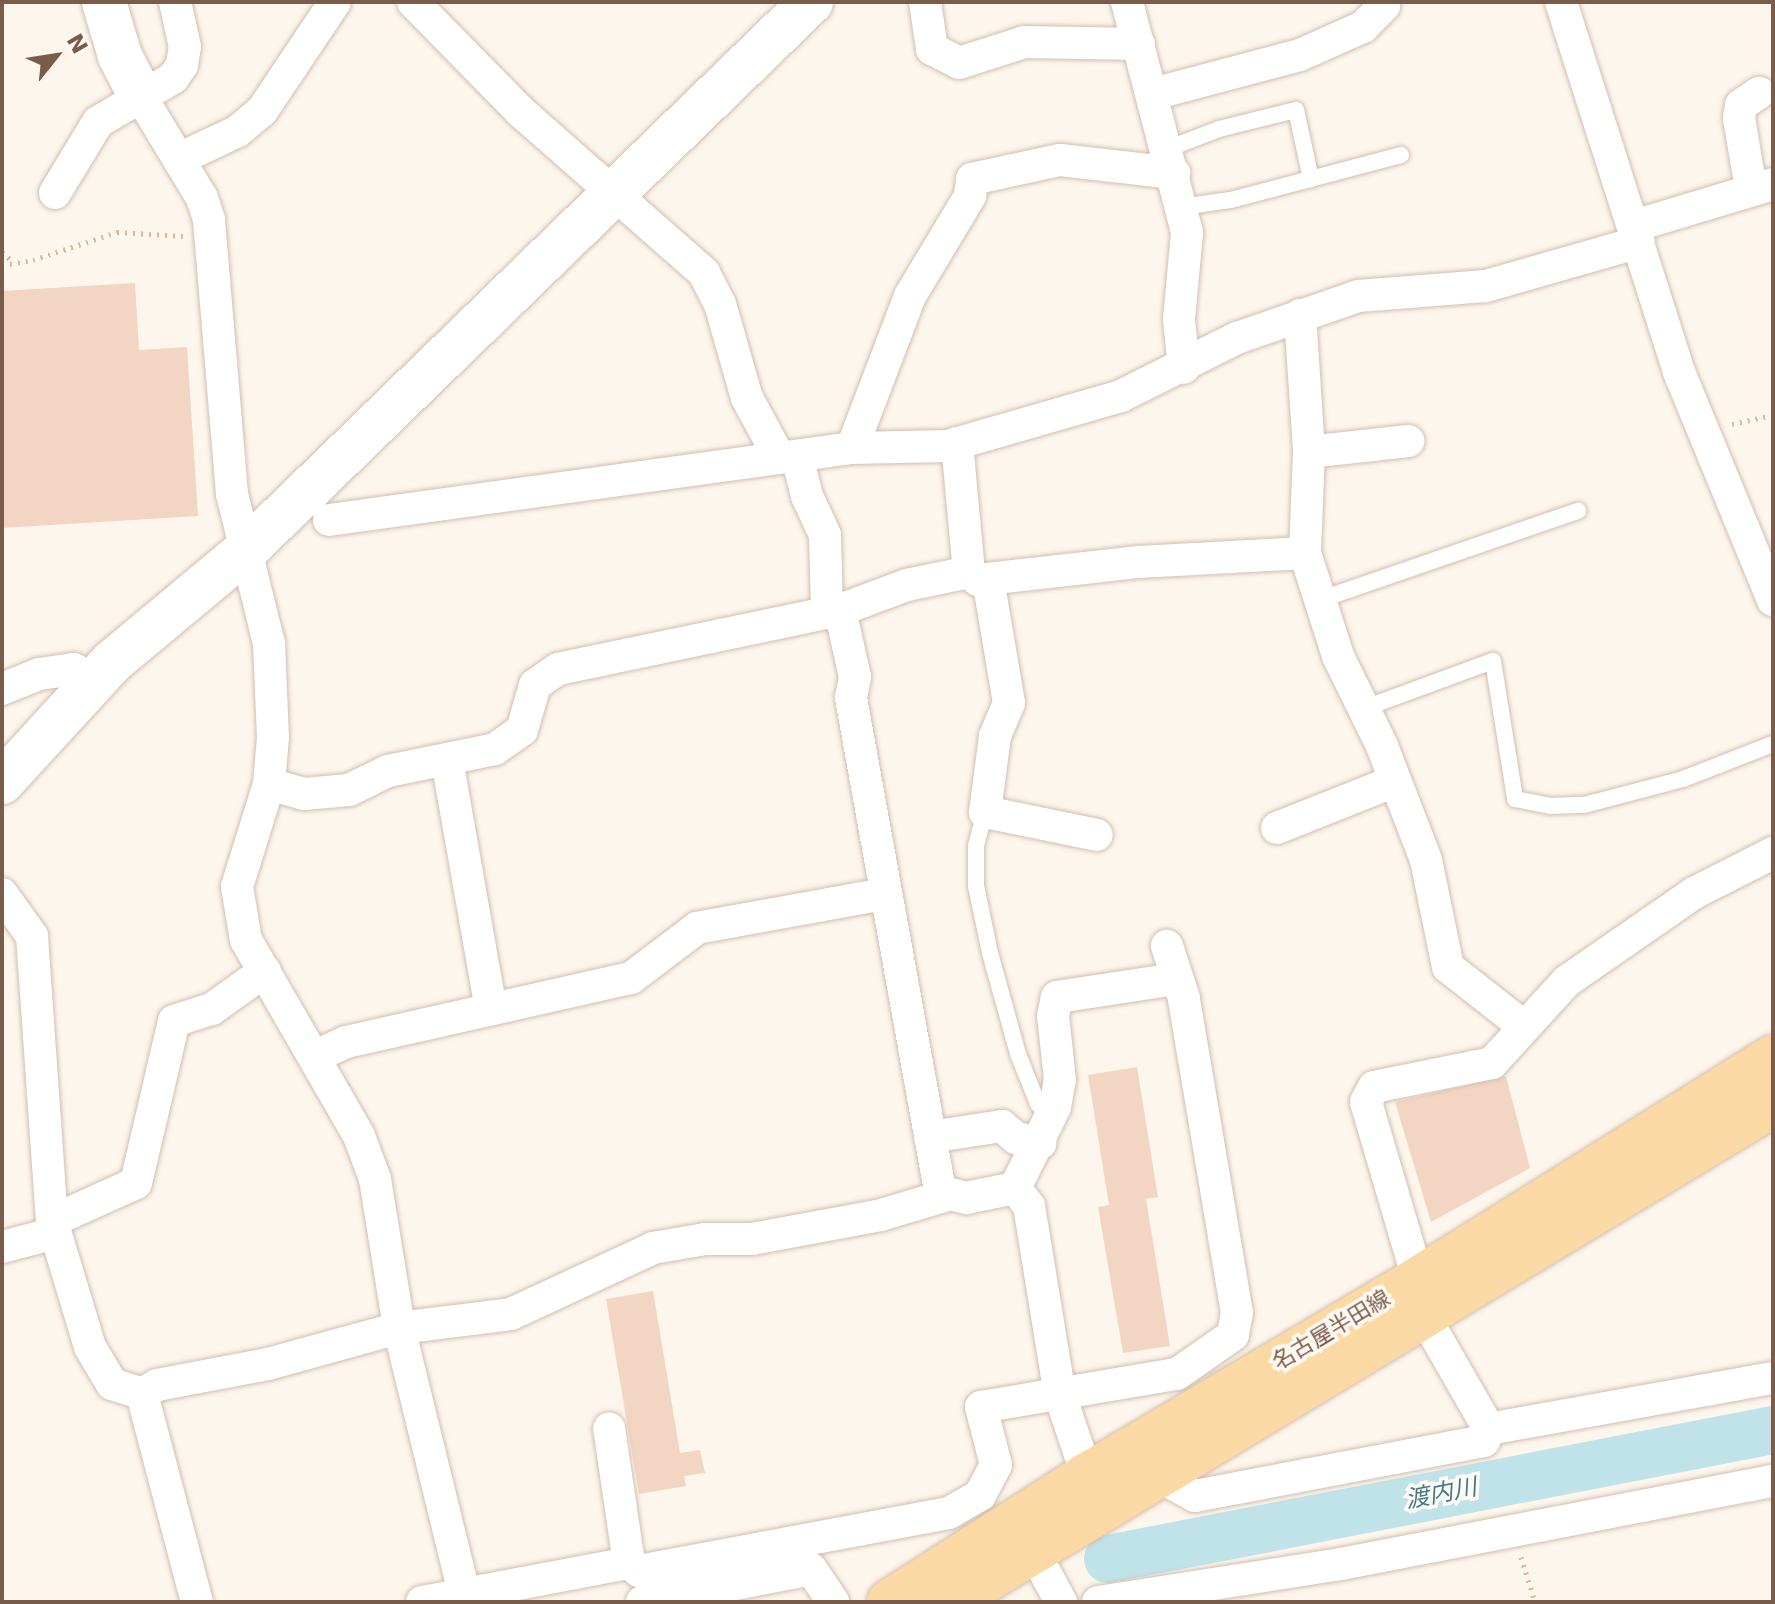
<!DOCTYPE html>
<html>
<head>
<meta charset="utf-8">
<style>
	body { margin:0 }
	#map { position:relative; width:1775px; height:1604px; overflow:hidden; background:#fdf6ec; font-family:"DejaVu Sans","Noto Sans JP",sans-serif }
	div>[style] { position:absolute }
	.river>* { height:48px; margin:-24px; padding:0 24px; transform-origin:24px; border-radius:24px; background:#bfe3e8 }
	.building>* { inset:0; background:#f3d5c3 }
	.path>* { height:5px; margin-top:-2.5px; transform-origin:0; background:repeating-linear-gradient(90deg,#d9b8a5 0 2px,transparent 0 8px) }
	.roads { filter:drop-shadow(0 0 2px #d1beb0) drop-shadow(0 0 2px #d1beb0) }
	.lane>* { height:16px; margin:-8px; padding:0 8px; transform-origin:8px; border-radius:8px; background:#fff }
	.street>* { height:32px; margin:-16px; padding:0 16px; transform-origin:16px; border-radius:16px; background:#fff }
	.secondary>* { height:44px; margin:-22px; padding:0 22px; transform-origin:22px; border-radius:22px; background:#fff }
	.primary>* { height:44px; margin:-22px; padding:0 22px; transform-origin:22px; border-radius:22px; background:#fbd9a5 }
	span { translate:-50% -50%; white-space:nowrap; text-align:center; line-height:1.15; -webkit-text-stroke:7px #fffaf3; paint-order:stroke }
	.street-label { font-size:22px; color:#7a5c4d }
	.water-label { font-size:24px; color:#437c86; font-style:italic }
	.frame { position:absolute; inset:0; border:4px solid #7a5c4d; pointer-events:none }
	.north { position:absolute; left:16px; top:16px; width:80px; height:80px; -webkit-text-stroke:6px #fffaf3; paint-order:stroke; rotate:60deg; font-size:22px; font-weight:700; line-height:32px; text-align:center; color:#7a5c4d }
	.north::after { content:''; display:block; margin:auto; width:28px; height:36px; background:#7a5c4d; clip-path:polygon(50% 0,100% 100%,50% 72%,0 100%) }
</style>
</head>
<body>
<div id="map">
	<div class="river">
		<i style="left:1108px;top:1559px;width:677px;rotate:-10.98deg"></i>
	</div>
	<div class="building">
		<i style="clip-path:polygon(135px 283px,139px 350px,187px 347px,198px 516px,2px 528px,2px 291px)"></i>
		<i style="clip-path:polygon(1137px 1067px,1158px 1197px,1146px 1199px,1170px 1346px,1123px 1353px,1098px 1207px,1109px 1205px,1088px 1075px)"></i>
		<i style="clip-path:polygon(1506px 1076px,1530px 1168px,1431px 1222px,1395px 1102px)"></i>
		<i style="clip-path:polygon(653px 1291px,680px 1453px,700px 1450px,705px 1473px,684px 1476px,686px 1486px,639px 1494px,606px 1299px)"></i>
	</div>
	<div class="path">
		<i style="left:2px;top:252px;width:15px;rotate:42deg"></i>
		<i style="left:2px;top:265px;width:31px;rotate:-9deg"></i>
		<i style="left:33px;top:260px;width:89px;rotate:-18.4deg"></i>
		<i style="left:117px;top:232px;width:66px;rotate:3.5deg"></i>
		<i style="left:1732px;top:424px;width:42px;rotate:-12.4deg"></i>
		<i style="left:1521px;top:1557px;width:47px;rotate:72.7deg"></i>
	</div>
	<div class="roads">
		<div class="lane">
			<i style="left:1167px;top:149px;width:56px;rotate:-21deg"></i>
			<i style="left:1219px;top:129px;width:79px;rotate:-13.9deg"></i>
			<i style="left:1296px;top:110px;width:71px;rotate:77.7deg"></i>
			<i style="left:1181px;top:207px;width:50px;rotate:-8deg"></i>
			<i style="left:1231px;top:200px;width:176px;rotate:-14.8deg"></i>
			<i style="left:1322px;top:599px;width:271px;rotate:-19deg"></i>
			<i style="left:1365px;top:708px;width:136px;rotate:-20.2deg"></i>
			<i style="left:1493px;top:661px;width:140px;rotate:80.9deg"></i>
			<i style="left:1515px;top:799px;width:36px;rotate:11deg"></i>
			<i style="left:1550px;top:806px;width:34px;rotate:-2deg"></i>
			<i style="left:1584px;top:805px;width:102px;rotate:-14.7deg"></i>
			<i style="left:1683px;top:779px;width:97px;rotate:-21.3deg"></i>
			<i style="left:985px;top:812px;width:35px;rotate:105deg"></i>
			<i style="left:976px;top:846px;width:40px;rotate:90deg"></i>
			<i style="left:976px;top:886px;width:68px;rotate:78.2deg"></i>
			<i style="left:990px;top:953px;width:105px;rotate:74.5deg"></i>
			<i style="left:1018px;top:1054px;width:54px;rotate:68.2deg"></i>
			<i style="left:1038px;top:1104px;width:17px;rotate:36deg"></i>
		</div>
		<div class="street">
			<i style="left:413px;top:2px;width:154px;rotate:45.5deg"></i>
			<i style="left:521px;top:112px;width:244px;rotate:41.3deg"></i>
			<i style="left:704px;top:273px;width:35px;rotate:63deg"></i>
			<i style="left:720px;top:304px;width:98px;rotate:74deg"></i>
			<i style="left:747px;top:398px;width:67px;rotate:61.5deg"></i>
			<i style="left:925px;top:2px;width:48px;rotate:81.5deg"></i>
			<i style="left:932px;top:49px;width:30px;rotate:27deg"></i>
			<i style="left:959px;top:63px;width:69px;rotate:-17.7deg"></i>
			<i style="left:1025px;top:42px;width:114px;rotate:1deg"></i>
			<i style="left:1127px;top:2px;width:239px;rotate:75.4deg"></i>
			<i style="left:1187px;top:233px;width:87px;rotate:95.3deg"></i>
			<i style="left:1179px;top:320px;width:48px;rotate:84.1deg"></i>
			<i style="left:1561px;top:2px;width:388px;rotate:72.3deg"></i>
			<i style="left:1679px;top:372px;width:247px;rotate:67.6deg"></i>
			<i style="left:1153px;top:94px;width:152px;rotate:-14.9deg"></i>
			<i style="left:1300px;top:55px;width:69px;rotate:-24deg"></i>
			<i style="left:1363px;top:27px;width:30px;rotate:-45deg"></i>
			<i style="left:141px;top:97px;width:118px;rotate:58.9deg"></i>
			<i style="left:202px;top:198px;width:23px;rotate:72deg"></i>
			<i style="left:209px;top:220px;width:275px;rotate:85.2deg"></i>
			<i style="left:232px;top:494px;width:154px;rotate:76.1deg"></i>
			<i style="left:269px;top:643px;width:94px;rotate:87.6deg"></i>
			<i style="left:273px;top:737px;width:47px;rotate:94.9deg"></i>
			<i style="left:269px;top:784px;width:108px;rotate:107.3deg"></i>
			<i style="left:237px;top:887px;width:54px;rotate:80.4deg"></i>
			<i style="left:246px;top:940px;width:226px;rotate:60deg"></i>
			<i style="left:359px;top:1136px;width:46px;rotate:69.6deg"></i>
			<i style="left:375px;top:1179px;width:151px;rotate:80.8deg"></i>
			<i style="left:399px;top:1328px;width:272px;rotate:76.2deg"></i>
			<i style="left:179px;top:159px;width:65px;rotate:-25.4deg"></i>
			<i style="left:238px;top:131px;width:31px;rotate:-40deg"></i>
			<i style="left:262px;top:111px;width:131px;rotate:-56.2deg"></i>
			<i style="left:1751px;top:189px;width:72px;rotate:-99.6deg"></i>
			<i style="left:1739px;top:118px;width:13px;rotate:-81deg"></i>
			<i style="left:1741px;top:105px;width:22px;rotate:-34deg"></i>
			<i style="left:55px;top:193px;width:83px;rotate:-58.8deg"></i>
			<i style="left:98px;top:122px;width:87px;rotate:-30.4deg"></i>
			<i style="left:173px;top:78px;width:16px;rotate:-55deg"></i>
			<i style="left:182px;top:65px;width:18px;rotate:-81deg"></i>
			<i style="left:185px;top:47px;width:46px;rotate:-102.5deg"></i>
			<i style="left:1634px;top:226px;width:145px;rotate:-16.8deg"></i>
			<i style="left:1300px;top:315px;width:137px;rotate:86.2deg"></i>
			<i style="left:1309px;top:452px;width:101px;rotate:92.3deg"></i>
			<i style="left:1305px;top:553px;width:108px;rotate:72.2deg"></i>
			<i style="left:1338px;top:656px;width:100px;rotate:63.9deg"></i>
			<i style="left:1382px;top:746px;width:122px;rotate:68.9deg"></i>
			<i style="left:1426px;top:860px;width:109px;rotate:78.4deg"></i>
			<i style="left:1448px;top:967px;width:94px;rotate:38.1deg"></i>
			<i style="left:957px;top:443px;width:130px;rotate:84.7deg"></i>
			<i style="left:852px;top:448px;width:163px;rotate:-69.1deg"></i>
			<i style="left:910px;top:296px;width:117px;rotate:-59deg"></i>
			<i style="left:970px;top:196px;width:17px;rotate:-83deg"></i>
			<i style="left:972px;top:179px;width:90px;rotate:-12.2deg"></i>
			<i style="left:1060px;top:160px;width:115px;rotate:6.5deg"></i>
			<i style="left:1309px;top:452px;width:100px;rotate:-6.3deg"></i>
			<i style="left:797px;top:456px;width:41px;rotate:76deg"></i>
			<i style="left:807px;top:496px;width:43px;rotate:65.2deg"></i>
			<i style="left:825px;top:535px;width:77px;rotate:88.5deg"></i>
			<i style="left:329px;top:520px;width:528px;rotate:-7.84deg"></i>
			<i style="left:852px;top:448px;width:96px;rotate:-1.2deg"></i>
			<i style="left:948px;top:446px;width:180px;rotate:-16.1deg"></i>
			<i style="left:1121px;top:396px;width:130px;rotate:-26.6deg"></i>
			<i style="left:1237px;top:338px;width:128px;rotate:-19.1deg"></i>
			<i style="left:1358px;top:296px;width:128px;rotate:-4.5deg"></i>
			<i style="left:1486px;top:286px;width:159px;rotate:-16deg"></i>
			<i style="left:988px;top:579px;width:126px;rotate:80.4deg"></i>
			<i style="left:1009px;top:703px;width:36px;rotate:113deg"></i>
			<i style="left:995px;top:736px;width:77px;rotate:97.5deg"></i>
			<i style="left:985px;top:812px;width:114px;rotate:11.6deg"></i>
			<i style="left:840px;top:610px;width:69px;rotate:77.4deg"></i>
			<i style="left:855px;top:677px;width:21px;rotate:101deg"></i>
			<i style="left:851px;top:698px;width:506px;rotate:79.76deg"></i>
			<i style="left:2px;top:689px;width:40px;rotate:-22deg"></i>
			<i style="left:39px;top:674px;width:35px;rotate:-8deg"></i>
			<i style="left:74px;top:669px;width:24px;rotate:33deg"></i>
			<i style="left:447px;top:760px;width:253px;rotate:80deg"></i>
			<i style="left:269px;top:784px;width:36px;rotate:16deg"></i>
			<i style="left:304px;top:794px;width:45px;rotate:-5.1deg"></i>
			<i style="left:349px;top:790px;width:43px;rotate:-26deg"></i>
			<i style="left:388px;top:771px;width:109px;rotate:-11.6deg"></i>
			<i style="left:495px;top:749px;width:33px;rotate:-35deg"></i>
			<i style="left:522px;top:730px;width:47px;rotate:-73.9deg"></i>
			<i style="left:535px;top:685px;width:28px;rotate:-35deg"></i>
			<i style="left:558px;top:669px;width:288px;rotate:-11.8deg"></i>
			<i style="left:840px;top:610px;width:72px;rotate:-20.5deg"></i>
			<i style="left:907px;top:585px;width:63px;rotate:-11.8deg"></i>
			<i style="left:969px;top:572px;width:12px;rotate:42deg"></i>
			<i style="left:978px;top:580px;width:162px;rotate:-6.4deg"></i>
			<i style="left:1139px;top:562px;width:166px;rotate:-3.1deg"></i>
			<i style="left:1277px;top:828px;width:127px;rotate:-21.7deg"></i>
			<i style="left:2px;top:894px;width:52px;rotate:54.5deg"></i>
			<i style="left:32px;top:936px;width:286px;rotate:86deg"></i>
			<i style="left:52px;top:1221px;width:132px;rotate:73.2deg"></i>
			<i style="left:90px;top:1347px;width:43px;rotate:59.3deg"></i>
			<i style="left:112px;top:1384px;width:32px;rotate:18deg"></i>
			<i style="left:142px;top:1394px;width:17px;rotate:-31deg"></i>
			<i style="left:157px;top:1385px;width:113px;rotate:-10.7deg"></i>
			<i style="left:268px;top:1364px;width:136px;rotate:-15.4deg"></i>
			<i style="left:399px;top:1328px;width:113px;rotate:-7.1deg"></i>
			<i style="left:511px;top:1314px;width:157px;rotate:-24.9deg"></i>
			<i style="left:653px;top:1248px;width:53px;rotate:-9.8deg"></i>
			<i style="left:705px;top:1239px;width:47px"></i>
			<i style="left:752px;top:1239px;width:131px;rotate:-10.5deg"></i>
			<i style="left:881px;top:1215px;width:73px;rotate:-16.7deg"></i>
			<i style="left:951px;top:1194px;width:16px;rotate:15deg"></i>
			<i style="left:966px;top:1198px;width:50px;rotate:-11.5deg"></i>
			<i style="left:1015px;top:1188px;width:23px;rotate:52deg"></i>
			<i style="left:1029px;top:1206px;width:192px;rotate:80.7deg"></i>
			<i style="left:1060px;top:1395px;width:84px;rotate:71.4deg"></i>
			<i style="left:316px;top:1056px;width:33px;rotate:-25deg"></i>
			<i style="left:346px;top:1042px;width:292px;rotate:-12.7deg"></i>
			<i style="left:631px;top:978px;width:83px;rotate:-37.1deg"></i>
			<i style="left:697px;top:928px;width:191px;rotate:-10.3deg"></i>
			<i style="left:930px;top:1137px;width:73px;rotate:-8.7deg"></i>
			<i style="left:1002px;top:1126px;width:18px;rotate:41deg"></i>
			<i style="left:1016px;top:1138px;width:25px;rotate:12deg"></i>
			<i style="left:1015px;top:1188px;width:90px;rotate:-63.7deg"></i>
			<i style="left:1055px;top:1107px;width:27px;rotate:-80deg"></i>
			<i style="left:1060px;top:1080px;width:64px;rotate:-96.2deg"></i>
			<i style="left:1053px;top:1016px;width:19px;rotate:-78deg"></i>
			<i style="left:1057px;top:997px;width:120px;rotate:-8.6deg"></i>
			<i style="left:52px;top:1221px;width:92px;rotate:-24.3deg"></i>
			<i style="left:136px;top:1183px;width:166px;rotate:-76.8deg"></i>
			<i style="left:174px;top:1021px;width:40px;rotate:-18deg"></i>
			<i style="left:212px;top:1009px;width:65px;rotate:-35.6deg"></i>
			<i style="left:2px;top:1247px;width:55px;rotate:-14.8deg"></i>
			<i style="left:1418px;top:1279px;width:184px;rotate:-106.4deg"></i>
			<i style="left:1366px;top:1102px;width:17px;rotate:-62deg"></i>
			<i style="left:1374px;top:1087px;width:120px;rotate:-11.5deg"></i>
			<i style="left:1492px;top:1063px;width:111px;rotate:-47.6deg"></i>
			<i style="left:1567px;top:981px;width:155px;rotate:-34.7deg"></i>
			<i style="left:1694px;top:893px;width:89px;rotate:-26.9deg"></i>
			<i style="left:1424px;top:1316px;width:130px;rotate:60.1deg"></i>
			<i style="left:142px;top:1394px;width:215px;rotate:75.2deg"></i>
			<i style="left:1158px;top:1476px;width:42px;rotate:28.4deg"></i>
			<i style="left:1195px;top:1496px;width:294px;rotate:-10.8deg"></i>
			<i style="left:1484px;top:1441px;width:13px;rotate:-67deg"></i>
			<i style="left:1489px;top:1429px;width:289px;rotate:-10.2deg"></i>
			<i style="left:1034px;top:1552px;width:57px;rotate:61.6deg"></i>
			<i style="left:629px;top:1563px;width:13px;rotate:39deg"></i>
			<i style="left:639px;top:1571px;width:315px;rotate:-10.6deg"></i>
			<i style="left:949px;top:1513px;width:36px;rotate:-30deg"></i>
			<i style="left:980px;top:1495px;width:34px;rotate:-62deg"></i>
			<i style="left:996px;top:1465px;width:60px;rotate:-104.5deg"></i>
			<i style="left:981px;top:1407px;width:199px;rotate:-9.6deg"></i>
			<i style="left:1177px;top:1374px;width:68px;rotate:-34.9deg"></i>
			<i style="left:1233px;top:1335px;width:22px;rotate:-80deg"></i>
			<i style="left:1237px;top:1313px;width:319px;rotate:-99.6deg"></i>
			<i style="left:1184px;top:998px;width:55px;rotate:-108.1deg"></i>
			<i style="left:422px;top:1602px;width:211px;rotate:-10.7deg"></i>
			<i style="left:629px;top:1563px;width:136px;rotate:-98.4deg"></i>
			<i style="left:642px;top:1602px;width:172px;rotate:-11deg"></i>
			<i style="left:811px;top:1569px;width:40px;rotate:56deg"></i>
			<i style="left:1098px;top:1602px;width:246px;rotate:-8.9deg"></i>
			<i style="left:1341px;top:1564px;width:440px;rotate:-10.9deg"></i>
		</div>
		<div class="secondary">
			<i style="left:104px;top:2px;width:56px;rotate:73.5deg"></i>
			<i style="left:120px;top:56px;width:46px;rotate:62.9deg"></i>
			<i style="left:2px;top:782px;width:163px;rotate:-47.5deg"></i>
			<i style="left:112px;top:662px;width:172px;rotate:-39.8deg"></i>
			<i style="left:244px;top:552px;width:790px;rotate:-44.13deg"></i>
		</div>
		<div class="primary">
			<i style="left:889px;top:1602px;width:235px;rotate:-32.7deg"></i>
			<i style="left:1087px;top:1475px;width:385px;rotate:-30.6deg"></i>
			<i style="left:1418px;top:1279px;width:419px;rotate:-32deg"></i>
			<i style="left:950px;top:1602px;width:961px;rotate:-31.13deg"></i>
		</div>
	</div>
	<div class="street-label">
		<span style="left:1331px;top:1330px;rotate:-31deg">名古屋半田線</span>
	</div>
	<div class="water-label">
		<span style="left:1441px;top:1494px;rotate:-11deg">渡内川</span>
	</div>
	<div class="frame"></div>
	<div class="north">N</div>
</div>
</body>
</html>
